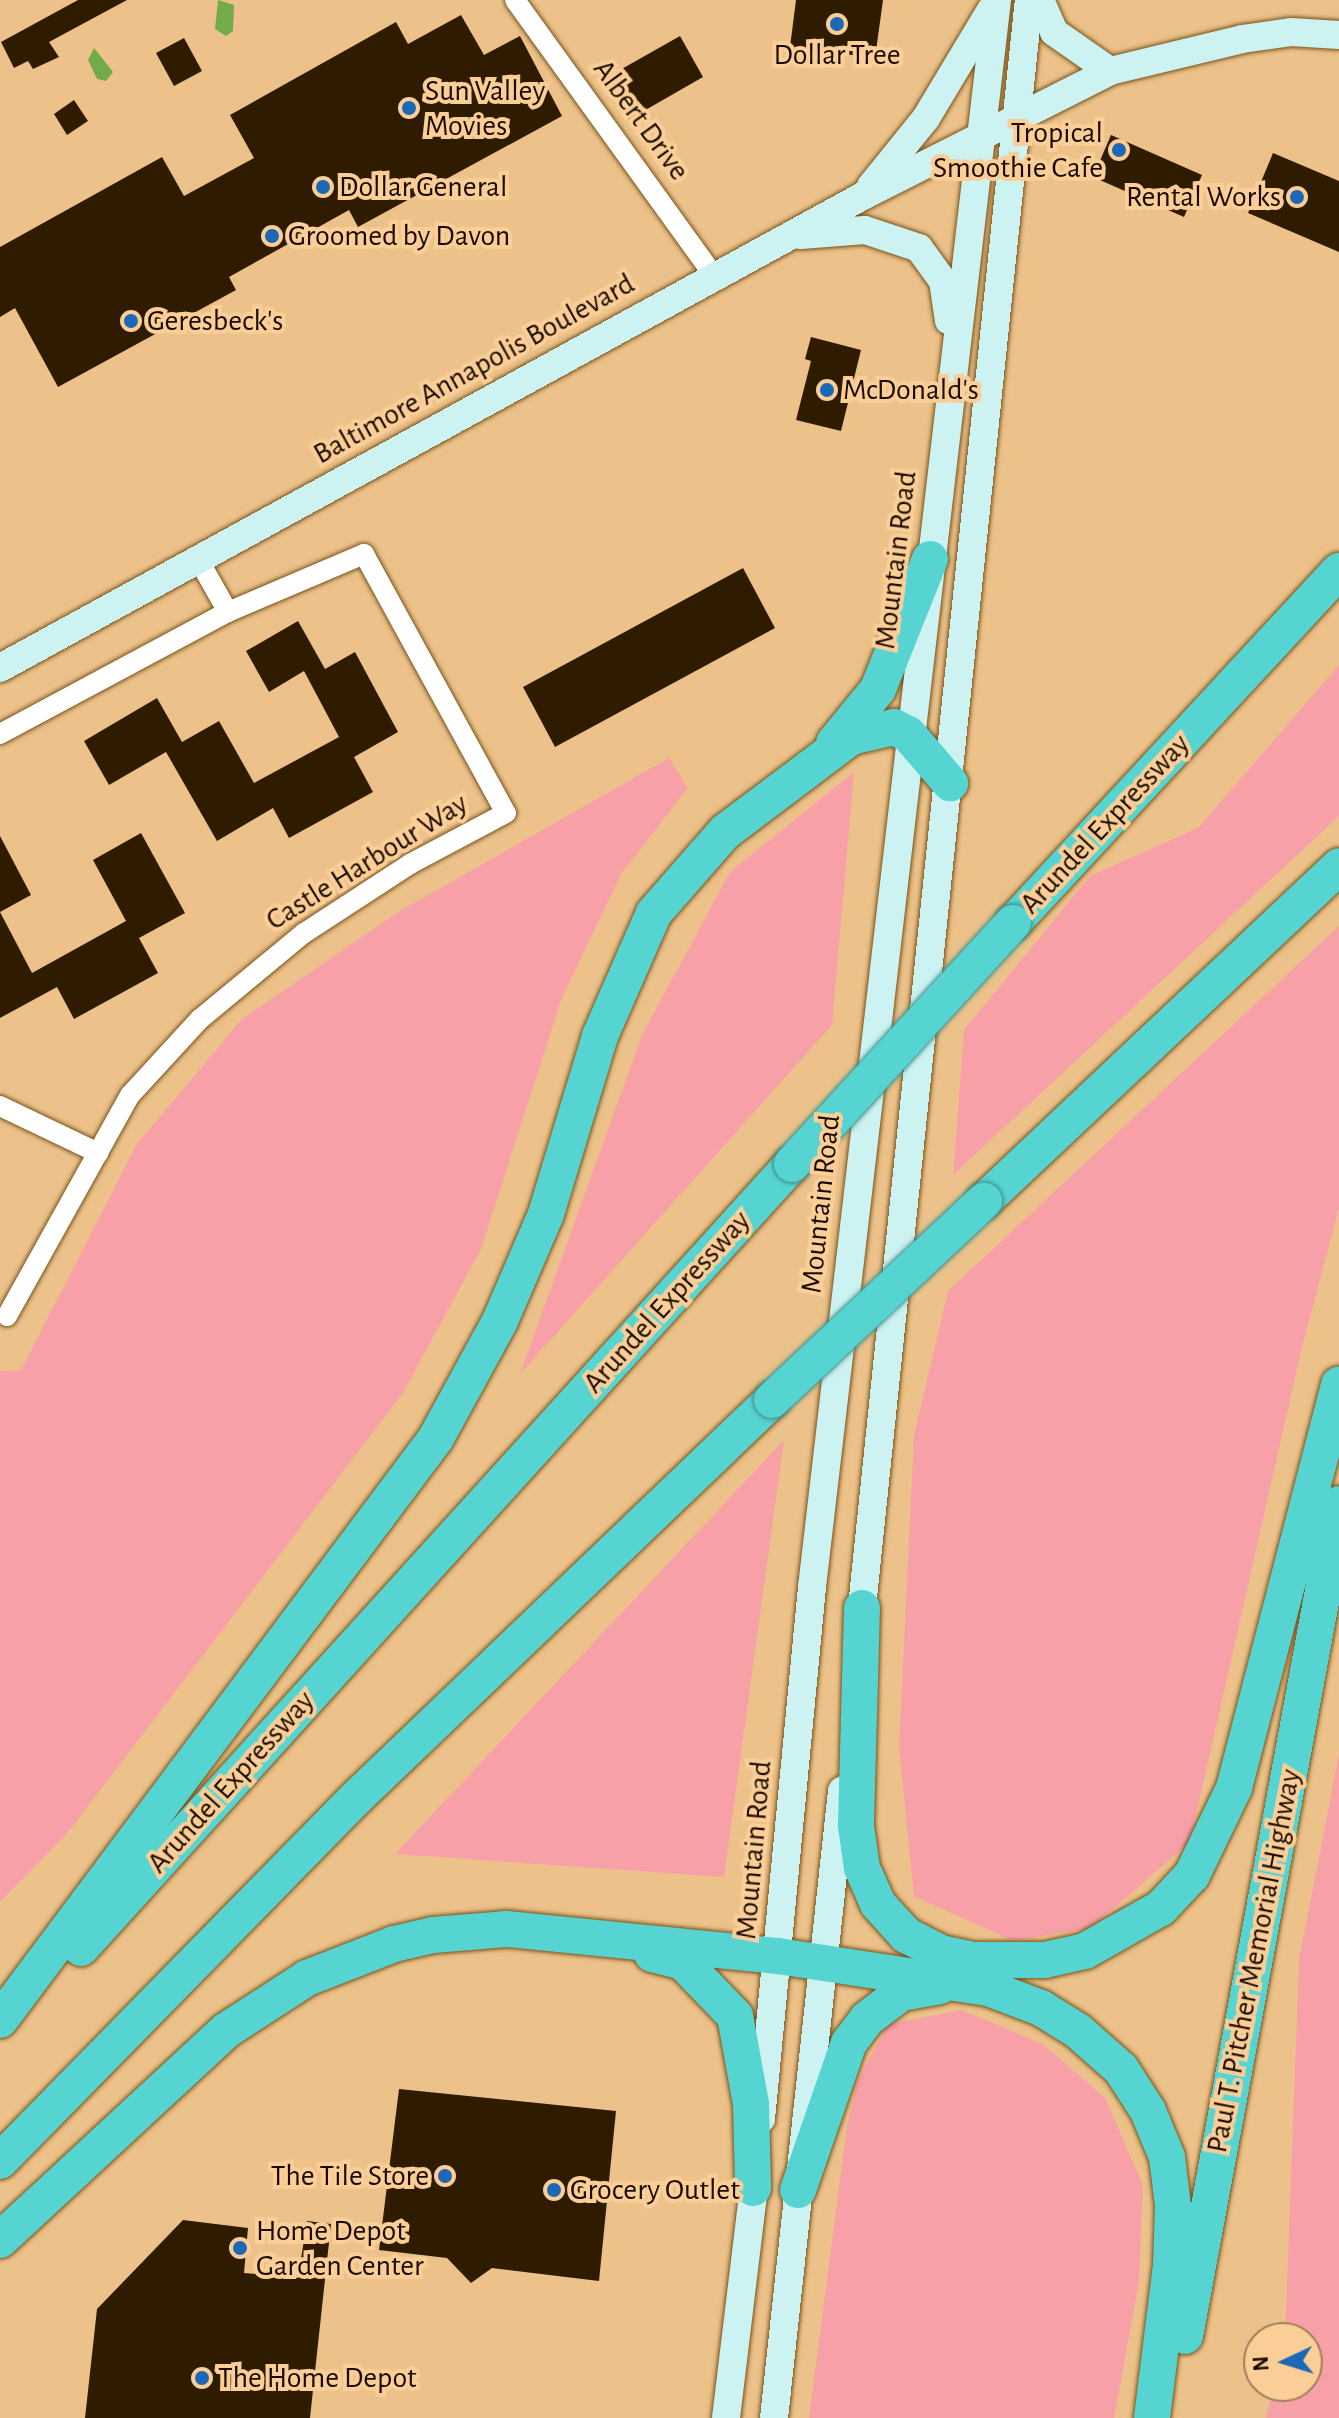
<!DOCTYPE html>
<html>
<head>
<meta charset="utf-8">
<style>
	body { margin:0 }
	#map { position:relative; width:1339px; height:2418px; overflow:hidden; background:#ecc28a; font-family:"Alegreya Sans",sans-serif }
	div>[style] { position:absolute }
	.green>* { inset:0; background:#f8a0a8 }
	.water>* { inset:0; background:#73aa4a }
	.building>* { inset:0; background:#2f1c00 }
	.roads { filter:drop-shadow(0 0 2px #79531a) drop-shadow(0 0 2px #79531a) }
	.street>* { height:20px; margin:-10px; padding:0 10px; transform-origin:10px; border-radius:10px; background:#fff }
	.secondary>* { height:28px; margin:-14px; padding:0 14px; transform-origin:14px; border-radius:14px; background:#ccf2f2 }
	.highway>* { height:36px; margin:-18px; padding:0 18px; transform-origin:18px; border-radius:18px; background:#55d4d2 }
	.bridges { filter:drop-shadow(0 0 2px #408e88) drop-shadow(0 0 2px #408e88) }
	.highway-bridge>* { height:36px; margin:-18px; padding:0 18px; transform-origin:18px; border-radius:18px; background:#55d4d2 }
	.dots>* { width:22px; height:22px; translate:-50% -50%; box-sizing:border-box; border:4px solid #face96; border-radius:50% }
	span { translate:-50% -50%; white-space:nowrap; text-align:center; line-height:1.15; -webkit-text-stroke:8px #face96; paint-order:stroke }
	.poi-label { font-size:30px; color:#1a0b00 }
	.left { translate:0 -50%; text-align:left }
	.right { translate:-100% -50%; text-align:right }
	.street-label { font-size:30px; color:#1a0b00 }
	.north { position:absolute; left:1243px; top:2322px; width:80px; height:80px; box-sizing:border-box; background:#face96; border:2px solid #a0805a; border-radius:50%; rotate:266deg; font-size:22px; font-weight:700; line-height:32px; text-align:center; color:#1a0b00 }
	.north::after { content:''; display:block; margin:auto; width:28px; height:36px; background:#1c68b7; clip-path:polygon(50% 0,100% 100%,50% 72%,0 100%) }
</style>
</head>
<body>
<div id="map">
	<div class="green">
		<i style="clip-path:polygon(1339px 665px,1339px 816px,953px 1175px,964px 1030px,1090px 876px,1198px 828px)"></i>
		<i style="clip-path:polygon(669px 758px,688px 788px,621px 874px,561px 1000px,481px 1249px,403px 1393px,69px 1831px,0 1902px,0 1371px,21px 1370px,137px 1144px,242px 1019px,400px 911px)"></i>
		<i style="clip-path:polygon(854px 772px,832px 1025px,520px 1374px,642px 1035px,730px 872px)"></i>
		<i style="clip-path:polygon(1339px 926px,1339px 1208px,1301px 1351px,1190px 1842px,1091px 1928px,1013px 1941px,914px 1896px,899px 1747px,914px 1435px,948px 1291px)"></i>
		<i style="clip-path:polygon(784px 1440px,724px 1877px,395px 1854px)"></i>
		<i style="clip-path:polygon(1339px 1754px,1339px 2418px,1266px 2418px,1274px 2386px,1307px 2386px,1307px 2338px,1285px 2338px,1299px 1960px)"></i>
		<i style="clip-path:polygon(962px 2010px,1043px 2044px,1105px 2098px,1143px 2185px,1139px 2282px,1114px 2418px,809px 2418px,847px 2126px,858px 2080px,888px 2024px)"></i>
	</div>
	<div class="water">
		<i style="clip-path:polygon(218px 0,234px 5px,233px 31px,226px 36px,215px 29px)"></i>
		<i style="clip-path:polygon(94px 48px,113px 72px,106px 81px,97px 79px,88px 60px)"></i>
	</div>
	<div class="building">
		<i style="clip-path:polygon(78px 0,127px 0,49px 42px,59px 57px,33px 69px,28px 61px,14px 68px,1px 42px)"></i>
		<i style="clip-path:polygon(796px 0,883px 0,875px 58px,790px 47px)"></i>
		<i style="clip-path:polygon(461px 15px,484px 55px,520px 36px,562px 116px,358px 227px,349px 210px,229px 277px,236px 290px,58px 387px,15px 308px,0 317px,0 247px,162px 157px,184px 196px,254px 158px,230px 115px,396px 22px,408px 44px)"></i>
		<i style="clip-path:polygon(680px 36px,703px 77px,628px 120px,604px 79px)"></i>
		<i style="clip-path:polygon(184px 38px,202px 71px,174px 86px,156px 53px)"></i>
		<i style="clip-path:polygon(74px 100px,88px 121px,67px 135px,54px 114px)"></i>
		<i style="clip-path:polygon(1111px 135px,1202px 175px,1184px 217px,1093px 177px)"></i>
		<i style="clip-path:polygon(1273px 153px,1339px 181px,1339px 252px,1248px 213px)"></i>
		<i style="clip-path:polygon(811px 337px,861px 350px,841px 431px,796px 420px,811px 361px,805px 359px)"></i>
		<i style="clip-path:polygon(743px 568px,775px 628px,555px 747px,523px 687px)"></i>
		<i style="clip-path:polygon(298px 621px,325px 669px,355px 652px,398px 732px,354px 757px,373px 792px,289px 838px,273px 808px,217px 841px,166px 752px,109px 785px,84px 741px,157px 698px,182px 742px,219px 721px,254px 783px,339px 737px,304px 671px,269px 692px,246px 651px)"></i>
		<i style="clip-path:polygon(141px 833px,185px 913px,139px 938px,158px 973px,74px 1019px,57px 987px,0 1018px,0 912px,32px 973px,126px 921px,93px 860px)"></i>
		<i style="clip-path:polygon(0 836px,31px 895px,0 912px)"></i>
		<i style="clip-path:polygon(399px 2089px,616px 2111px,599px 2281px,492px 2268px,471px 2283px,447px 2258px,379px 2250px)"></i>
		<i style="clip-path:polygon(183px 2220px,248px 2228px,244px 2273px,298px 2278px,307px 2221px,331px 2224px,310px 2418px,85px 2418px,97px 2309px)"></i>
	</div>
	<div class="roads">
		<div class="street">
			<i style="left:515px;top:0;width:342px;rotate:54.2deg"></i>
			<i style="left:198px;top:559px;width:61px;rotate:60.5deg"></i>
			<i style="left:0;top:734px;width:259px;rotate:-28.2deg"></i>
			<i style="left:228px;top:612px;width:148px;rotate:-23.1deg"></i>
			<i style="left:364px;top:554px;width:295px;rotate:61.3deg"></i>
			<i style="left:506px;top:813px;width:109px;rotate:152deg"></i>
			<i style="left:410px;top:864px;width:126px;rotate:146.9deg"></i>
			<i style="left:304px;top:933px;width:135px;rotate:140.4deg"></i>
			<i style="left:200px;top:1019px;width:103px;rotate:132.6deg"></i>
			<i style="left:130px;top:1095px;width:253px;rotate:119.1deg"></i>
			<i style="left:0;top:1106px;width:109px;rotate:25.6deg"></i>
		</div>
		<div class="secondary">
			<i style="left:1040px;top:0;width:35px;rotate:66deg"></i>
			<i style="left:1054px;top:32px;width:68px;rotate:34.9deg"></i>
			<i style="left:871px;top:186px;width:87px;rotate:-51deg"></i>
			<i style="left:926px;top:118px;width:126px;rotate:-59deg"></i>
			<i style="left:801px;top:235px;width:64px;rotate:-4.5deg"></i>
			<i style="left:865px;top:230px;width:57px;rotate:18.4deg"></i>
			<i style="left:919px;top:248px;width:41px;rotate:54deg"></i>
			<i style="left:943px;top:281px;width:40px;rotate:81.5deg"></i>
			<i style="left:0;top:668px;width:984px;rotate:-28.68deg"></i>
			<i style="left:863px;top:196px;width:277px;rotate:-26.8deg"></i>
			<i style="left:1110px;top:71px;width:136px;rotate:-13.6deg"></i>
			<i style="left:1242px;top:39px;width:49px;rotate:-8.1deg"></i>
			<i style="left:1291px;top:32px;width:48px;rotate:3.6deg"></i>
			<i style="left:860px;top:1626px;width:1635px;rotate:-84.07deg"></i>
			<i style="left:761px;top:2119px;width:534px;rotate:-84.52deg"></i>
			<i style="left:812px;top:1587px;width:1598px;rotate:-83.35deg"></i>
			<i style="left:726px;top:2418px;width:251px;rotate:-83.1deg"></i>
			<i style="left:774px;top:2418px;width:631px;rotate:-83.81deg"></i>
		</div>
		<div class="highway">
			<i style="left:834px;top:743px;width:70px;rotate:-50.8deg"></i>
			<i style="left:878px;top:689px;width:140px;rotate:-68.2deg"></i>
			<i style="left:1013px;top:923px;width:480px;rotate:-47.2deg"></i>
			<i style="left:984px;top:1201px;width:488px;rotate:-43.3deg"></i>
			<i style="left:862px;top:1608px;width:218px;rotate:91.6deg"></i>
			<i style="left:856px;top:1826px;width:42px;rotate:81.9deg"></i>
			<i style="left:862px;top:1868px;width:39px;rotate:66deg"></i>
			<i style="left:878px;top:1904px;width:42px;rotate:47.9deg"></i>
			<i style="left:906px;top:1935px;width:39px;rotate:27deg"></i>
			<i style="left:941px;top:1953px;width:29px;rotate:12deg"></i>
			<i style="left:81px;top:1948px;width:1058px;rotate:-47.8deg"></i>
			<i style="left:652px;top:1954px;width:32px;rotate:14deg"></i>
			<i style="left:683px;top:1962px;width:75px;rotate:46.1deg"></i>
			<i style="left:735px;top:2016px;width:89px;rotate:79.7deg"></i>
			<i style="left:751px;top:2104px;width:84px;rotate:88.6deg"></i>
			<i style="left:943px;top:1960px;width:102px"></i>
			<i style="left:1045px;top:1960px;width:41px;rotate:-12.7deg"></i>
			<i style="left:1085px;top:1951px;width:87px;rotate:-29.5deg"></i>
			<i style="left:1161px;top:1908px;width:45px;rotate:-46.8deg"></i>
			<i style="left:1192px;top:1875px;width:97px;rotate:-64.2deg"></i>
			<i style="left:1234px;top:1788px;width:417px;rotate:-75.4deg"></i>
			<i style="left:0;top:2020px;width:727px;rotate:-53.16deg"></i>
			<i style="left:436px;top:1438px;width:133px;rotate:-61.3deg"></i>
			<i style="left:500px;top:1321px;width:116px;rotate:-66.7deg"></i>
			<i style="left:546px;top:1214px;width:186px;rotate:-73.1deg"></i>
			<i style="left:600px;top:1036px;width:134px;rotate:-66.3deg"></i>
			<i style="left:654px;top:913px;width:108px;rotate:-48.8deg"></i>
			<i style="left:725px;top:832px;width:158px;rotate:-37deg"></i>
			<i style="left:851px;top:737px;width:44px;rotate:-13.1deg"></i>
			<i style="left:894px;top:727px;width:16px;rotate:27deg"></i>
			<i style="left:908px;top:734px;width:65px;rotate:49.4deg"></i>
			<i style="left:0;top:2161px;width:507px;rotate:-45.56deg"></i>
			<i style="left:355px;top:1799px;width:577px;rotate:-43.74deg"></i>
			<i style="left:798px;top:2190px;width:156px;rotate:-70.9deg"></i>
			<i style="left:849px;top:2043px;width:30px;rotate:-53deg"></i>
			<i style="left:867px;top:2019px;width:43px;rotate:-37.4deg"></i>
			<i style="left:901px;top:1993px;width:39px;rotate:-10deg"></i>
			<i style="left:0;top:2240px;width:309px;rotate:-42.8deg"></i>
			<i style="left:227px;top:2030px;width:95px;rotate:-33deg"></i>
			<i style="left:307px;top:1978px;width:93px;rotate:-21.3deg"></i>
			<i style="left:394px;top:1944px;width:40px;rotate:-13deg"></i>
			<i style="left:433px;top:1935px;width:74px;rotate:-4.6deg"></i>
			<i style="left:507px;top:1929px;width:272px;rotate:5.7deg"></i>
			<i style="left:778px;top:1956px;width:212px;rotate:8.7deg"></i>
			<i style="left:988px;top:1988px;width:57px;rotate:20.7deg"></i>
			<i style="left:1041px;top:2008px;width:44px;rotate:31.9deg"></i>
			<i style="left:1078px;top:2031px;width:57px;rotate:41.5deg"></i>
			<i style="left:1121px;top:2069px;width:50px;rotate:57.3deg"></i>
			<i style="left:1148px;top:2111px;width:50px;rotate:67.6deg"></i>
			<i style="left:1167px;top:2157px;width:49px;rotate:83deg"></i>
			<i style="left:1173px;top:2206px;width:59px;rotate:91.9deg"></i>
			<i style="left:1171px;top:2265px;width:154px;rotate:97.1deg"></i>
			<i style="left:1185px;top:2336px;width:846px;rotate:-79.51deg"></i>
		</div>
	</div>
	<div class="bridges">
		<div class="highway-bridge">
			<i style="left:792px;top:1164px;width:327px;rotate:-47.5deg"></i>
			<i style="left:772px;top:1400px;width:291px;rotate:-43.2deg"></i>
		</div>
	</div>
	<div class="dots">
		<i style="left:837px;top:24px;background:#1c68b7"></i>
		<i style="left:409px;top:108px;background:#1c68b7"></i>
		<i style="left:1119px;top:150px;background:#1c68b7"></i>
		<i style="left:323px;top:187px;background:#1c68b7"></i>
		<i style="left:1297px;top:197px;background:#1c68b7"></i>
		<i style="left:272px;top:236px;background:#1c68b7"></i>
		<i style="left:131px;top:321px;background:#1c68b7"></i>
		<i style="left:827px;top:390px;background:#1c68b7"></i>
		<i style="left:445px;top:2176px;background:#1c68b7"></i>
		<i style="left:554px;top:2190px;background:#1c68b7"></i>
		<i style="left:240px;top:2248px;background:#1c68b7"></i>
		<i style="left:202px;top:2378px;background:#1c68b7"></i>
	</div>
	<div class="poi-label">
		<span style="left:837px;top:55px">Dollar Tree</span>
		<span class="left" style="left:425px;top:108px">Sun Valley<br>Movies</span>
		<span class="right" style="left:1103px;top:150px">Tropical<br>Smoothie Cafe</span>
		<span class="left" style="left:339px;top:187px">Dollar General</span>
		<span class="right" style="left:1281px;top:197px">Rental Works</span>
		<span class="left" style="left:288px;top:236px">Groomed by Davon</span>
		<span class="left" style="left:147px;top:321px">Geresbeck's</span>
		<span class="left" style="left:843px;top:390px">McDonald's</span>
		<span class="right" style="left:429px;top:2176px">The Tile Store</span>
		<span class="left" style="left:570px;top:2190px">Grocery Outlet</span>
		<span class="left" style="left:256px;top:2248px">Home Depot<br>Garden Center</span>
		<span class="left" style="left:218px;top:2378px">The Home Depot</span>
	</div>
	<div class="street-label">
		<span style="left:641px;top:120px;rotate:54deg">Albert Drive</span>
		<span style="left:474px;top:369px;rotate:-29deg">Baltimore Annapolis Boulevard</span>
		<span style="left:896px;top:560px;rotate:-83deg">Mountain Road</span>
		<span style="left:1105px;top:824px;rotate:-47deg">Arundel Expressway</span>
		<span style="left:367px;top:862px;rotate:-32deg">Castle Harbour Way</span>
		<span style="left:821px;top:1204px;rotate:-84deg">Mountain Road</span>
		<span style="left:667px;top:1302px;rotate:-48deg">Arundel Expressway</span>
		<span style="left:231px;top:1782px;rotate:-48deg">Arundel Expressway</span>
		<span style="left:754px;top:1850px;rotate:-85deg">Mountain Road</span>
		<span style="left:1254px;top:1961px;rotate:-79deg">Paul T. Pitcher Memorial Highway</span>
	</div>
	<div class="north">N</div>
</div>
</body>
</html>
